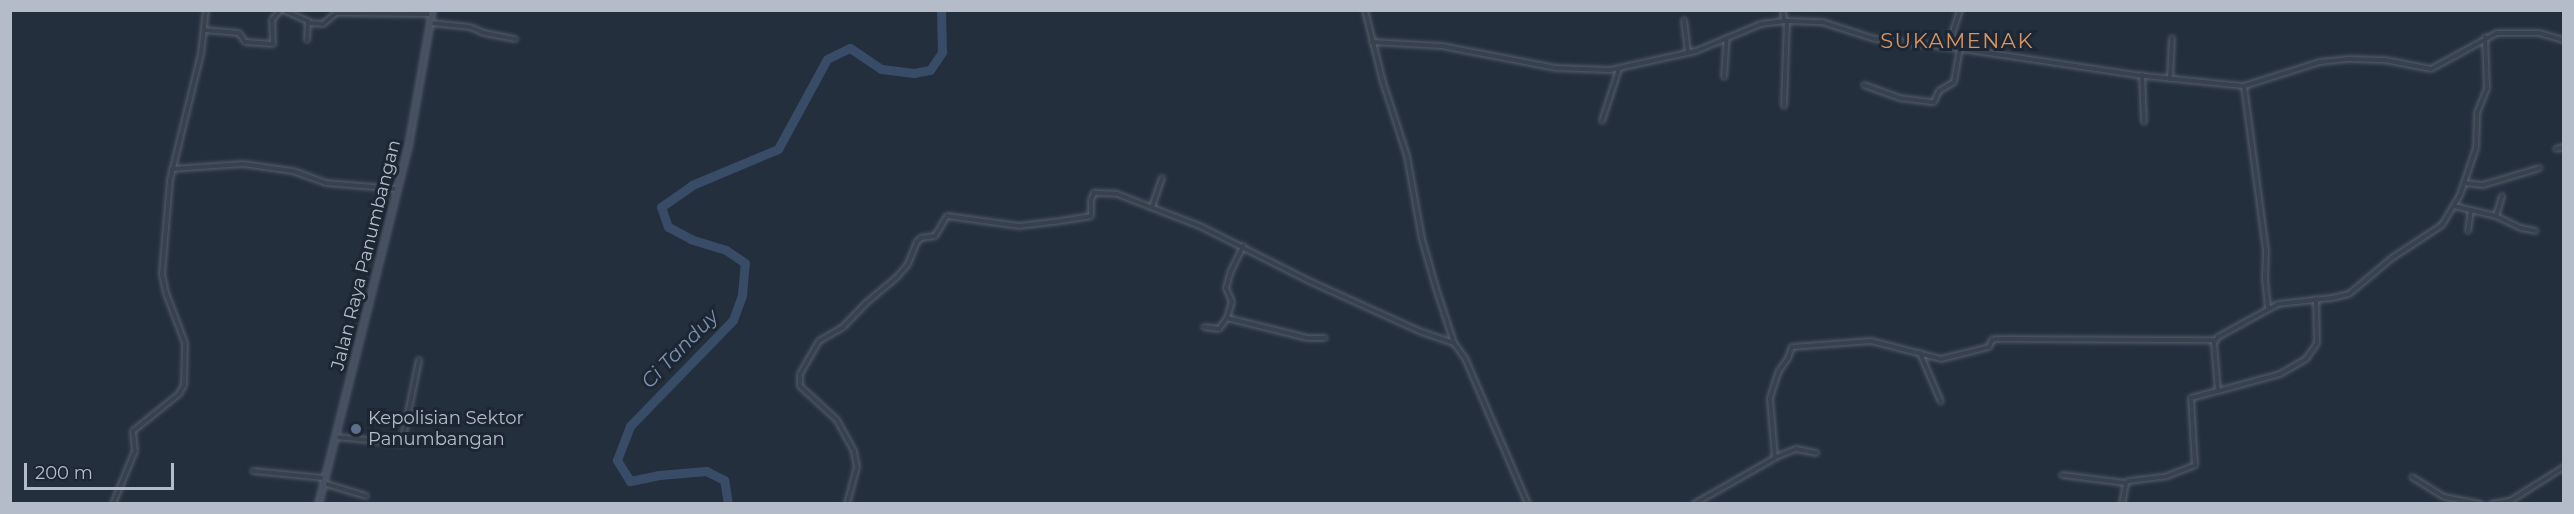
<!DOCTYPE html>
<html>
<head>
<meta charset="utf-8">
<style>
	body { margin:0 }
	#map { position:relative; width:2574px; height:514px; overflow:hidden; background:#242f3e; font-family:Montserrat,sans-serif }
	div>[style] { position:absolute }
	.river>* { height:9px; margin:-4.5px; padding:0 4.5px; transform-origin:4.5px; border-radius:4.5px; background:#394c67 }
	.roads { filter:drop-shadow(0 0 2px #565f6c) drop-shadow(0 0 2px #565f6c) }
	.minor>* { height:4px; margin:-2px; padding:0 2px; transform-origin:2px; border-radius:2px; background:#38414e }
	.secondary>* { height:5px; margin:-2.5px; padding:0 2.5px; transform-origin:2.5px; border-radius:2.5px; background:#465061 }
	.dots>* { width:16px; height:16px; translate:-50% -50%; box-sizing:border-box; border:3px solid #1d2633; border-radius:50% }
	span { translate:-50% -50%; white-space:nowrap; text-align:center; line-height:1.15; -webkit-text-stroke:6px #1d2633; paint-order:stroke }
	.street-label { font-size:18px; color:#b4bcc9 }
	.poi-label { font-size:18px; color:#b4bcc9 }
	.left { translate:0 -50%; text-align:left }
	.water-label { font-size:20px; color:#7c92b1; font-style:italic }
	.quarter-label { font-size:21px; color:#d59563; letter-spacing:1.5px }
	.frame { position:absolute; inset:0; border:12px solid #b4bcc9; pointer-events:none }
	.scale { position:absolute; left:24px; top:463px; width:150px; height:27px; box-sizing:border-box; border:3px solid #b4bcc9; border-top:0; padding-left:8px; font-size:18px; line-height:21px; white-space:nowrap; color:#b4bcc9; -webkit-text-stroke:4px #1d2633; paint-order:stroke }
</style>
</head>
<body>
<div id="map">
	<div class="river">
		<i style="left:728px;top:504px;width:24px;rotate:-99deg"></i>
		<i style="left:724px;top:480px;width:20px;rotate:-153deg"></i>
		<i style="left:706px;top:471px;width:47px;rotate:175.1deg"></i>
		<i style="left:659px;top:475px;width:30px;rotate:168deg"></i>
		<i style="left:630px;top:481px;width:25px;rotate:-122deg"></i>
		<i style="left:617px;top:460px;width:36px;rotate:-69deg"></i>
		<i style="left:630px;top:426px;width:148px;rotate:-45.8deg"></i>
		<i style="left:733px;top:320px;width:27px;rotate:-70deg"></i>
		<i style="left:742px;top:295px;width:32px;rotate:-85deg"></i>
		<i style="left:745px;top:263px;width:23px;rotate:-146deg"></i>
		<i style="left:726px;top:250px;width:37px;rotate:-163deg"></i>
		<i style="left:691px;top:239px;width:26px;rotate:-152deg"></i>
		<i style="left:668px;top:227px;width:21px;rotate:-109deg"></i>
		<i style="left:661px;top:207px;width:38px;rotate:-35deg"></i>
		<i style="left:692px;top:185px;width:93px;rotate:-22.7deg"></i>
		<i style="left:778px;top:149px;width:102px;rotate:-61.4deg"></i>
		<i style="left:827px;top:59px;width:25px;rotate:-26deg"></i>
		<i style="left:850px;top:48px;width:37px;rotate:34deg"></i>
		<i style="left:881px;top:69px;width:33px;rotate:7deg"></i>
		<i style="left:914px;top:73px;width:16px;rotate:-11deg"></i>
		<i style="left:930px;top:70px;width:22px;rotate:-56deg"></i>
		<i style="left:942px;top:52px;width:42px;rotate:-91.4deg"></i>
	</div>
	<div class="roads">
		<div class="minor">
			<i style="left:283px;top:10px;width:27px;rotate:24deg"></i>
			<i style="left:308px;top:21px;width:19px;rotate:93deg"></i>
			<i style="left:1365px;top:10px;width:74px;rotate:76deg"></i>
			<i style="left:1383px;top:82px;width:78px;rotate:72deg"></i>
			<i style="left:1407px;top:156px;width:84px;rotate:79.8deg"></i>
			<i style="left:1422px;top:239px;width:51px;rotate:74.1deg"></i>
			<i style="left:1436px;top:288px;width:58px;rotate:71.9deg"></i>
			<i style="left:1454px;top:343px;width:19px;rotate:54deg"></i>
			<i style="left:1465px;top:358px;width:159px;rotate:66.7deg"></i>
			<i style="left:1783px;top:10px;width:11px;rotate:85deg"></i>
			<i style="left:1684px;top:20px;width:33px;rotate:83deg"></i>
			<i style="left:309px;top:23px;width:14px;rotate:4deg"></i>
			<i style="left:323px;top:24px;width:17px;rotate:-40deg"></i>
			<i style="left:336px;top:13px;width:95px;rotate:0.6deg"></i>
			<i style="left:431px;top:23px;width:39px;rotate:6deg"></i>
			<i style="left:470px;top:27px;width:15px;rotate:23deg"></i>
			<i style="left:484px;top:33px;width:32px;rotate:11deg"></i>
			<i style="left:204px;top:30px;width:35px;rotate:5deg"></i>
			<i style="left:239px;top:33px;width:11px;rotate:56deg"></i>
			<i style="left:245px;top:42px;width:28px;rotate:4deg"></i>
			<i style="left:273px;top:44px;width:24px;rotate:-92deg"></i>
			<i style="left:272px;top:20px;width:13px;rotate:-51deg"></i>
			<i style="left:1372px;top:42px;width:70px;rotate:3.3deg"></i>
			<i style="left:1442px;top:46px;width:116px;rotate:10.9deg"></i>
			<i style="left:1556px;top:68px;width:54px;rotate:2.1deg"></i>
			<i style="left:1610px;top:70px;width:88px;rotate:-12.5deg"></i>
			<i style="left:1696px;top:51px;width:70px;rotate:-22.6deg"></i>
			<i style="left:1761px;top:24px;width:26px;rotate:-7deg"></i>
			<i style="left:1787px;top:21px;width:35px;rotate:2deg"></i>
			<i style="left:1822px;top:22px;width:56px;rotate:17.8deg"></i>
			<i style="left:1875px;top:39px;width:88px;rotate:6.6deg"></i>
			<i style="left:1962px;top:49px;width:175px;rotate:8.5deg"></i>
			<i style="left:2135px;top:75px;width:110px;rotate:5.8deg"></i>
			<i style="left:2244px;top:86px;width:80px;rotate:-17.5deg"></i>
			<i style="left:2320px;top:62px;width:30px;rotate:-6deg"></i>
			<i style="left:2350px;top:59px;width:35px;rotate:2deg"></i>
			<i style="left:2385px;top:60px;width:47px;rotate:11.1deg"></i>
			<i style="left:2431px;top:69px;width:75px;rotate:-28.6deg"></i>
			<i style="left:2497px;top:33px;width:42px"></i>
			<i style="left:2539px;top:33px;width:26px;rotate:16deg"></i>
			<i style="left:1948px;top:47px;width:39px;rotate:-72deg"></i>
			<i style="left:2142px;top:75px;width:47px;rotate:87.6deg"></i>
			<i style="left:1724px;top:77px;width:39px;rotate:-86deg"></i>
			<i style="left:2170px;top:79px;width:41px;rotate:-87.2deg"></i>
			<i style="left:1864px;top:85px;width:37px;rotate:20deg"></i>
			<i style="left:1899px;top:98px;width:35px;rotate:7deg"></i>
			<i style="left:1934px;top:102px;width:12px;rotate:-66deg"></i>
			<i style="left:1939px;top:91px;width:17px;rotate:-31deg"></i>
			<i style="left:1954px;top:82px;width:34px;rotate:-80deg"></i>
			<i style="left:2244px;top:86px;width:166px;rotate:82.4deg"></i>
			<i style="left:2266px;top:251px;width:28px;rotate:92deg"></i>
			<i style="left:2265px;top:279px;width:29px;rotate:84deg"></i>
			<i style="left:1784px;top:106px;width:85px;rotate:-88deg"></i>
			<i style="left:1602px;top:121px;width:55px;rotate:-71.9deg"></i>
			<i style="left:2556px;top:149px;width:8px;rotate:-14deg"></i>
			<i style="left:172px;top:169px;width:71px;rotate:-4deg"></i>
			<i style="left:243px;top:164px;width:50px;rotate:8deg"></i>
			<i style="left:293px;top:171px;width:35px;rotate:20deg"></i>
			<i style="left:326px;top:183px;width:71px;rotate:4.8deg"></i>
			<i style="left:2464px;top:183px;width:19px;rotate:6deg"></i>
			<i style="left:2483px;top:185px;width:59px;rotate:-16.6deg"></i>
			<i style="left:2454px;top:206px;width:43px;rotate:13.4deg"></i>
			<i style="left:2496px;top:216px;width:28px;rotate:26deg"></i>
			<i style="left:2521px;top:228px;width:15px;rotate:11deg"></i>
			<i style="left:1152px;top:207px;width:31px;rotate:-71deg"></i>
			<i style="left:2496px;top:216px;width:21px;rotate:-73deg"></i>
			<i style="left:2468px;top:231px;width:21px;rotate:-82deg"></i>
			<i style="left:1227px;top:318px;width:83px;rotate:13.9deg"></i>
			<i style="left:1308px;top:338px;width:17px"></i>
			<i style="left:1204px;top:327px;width:15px;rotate:8deg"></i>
			<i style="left:1219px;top:329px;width:14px;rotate:-54deg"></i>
			<i style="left:1227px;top:318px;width:17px;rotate:-73deg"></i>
			<i style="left:1232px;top:302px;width:15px;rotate:-113deg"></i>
			<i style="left:1226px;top:288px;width:18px;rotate:-74deg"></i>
			<i style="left:1231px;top:271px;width:28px;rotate:-64deg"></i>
			<i style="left:1920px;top:353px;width:53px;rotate:66.8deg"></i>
			<i style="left:2218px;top:391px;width:64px;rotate:-15.3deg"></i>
			<i style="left:2280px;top:374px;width:30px;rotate:-30deg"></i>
			<i style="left:2306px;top:359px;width:19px;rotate:-55deg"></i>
			<i style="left:2317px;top:343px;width:44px;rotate:-91.3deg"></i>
			<i style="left:335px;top:437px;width:67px;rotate:5.1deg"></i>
			<i style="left:402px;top:443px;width:85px;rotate:-78.4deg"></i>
			<i style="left:1776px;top:457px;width:22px;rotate:-22deg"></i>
			<i style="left:1796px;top:449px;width:21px;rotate:11deg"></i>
			<i style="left:253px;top:471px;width:71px;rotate:5.6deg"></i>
			<i style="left:2062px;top:475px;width:64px;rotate:7.1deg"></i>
			<i style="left:2412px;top:477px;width:38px;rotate:32deg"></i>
			<i style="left:2444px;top:497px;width:38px;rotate:11deg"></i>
			<i style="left:323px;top:483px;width:45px;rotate:16.8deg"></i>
			<i style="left:113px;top:504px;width:57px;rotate:-67.5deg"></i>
			<i style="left:135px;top:451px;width:20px;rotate:-96deg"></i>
			<i style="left:133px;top:431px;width:59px;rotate:-38.8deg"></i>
			<i style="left:179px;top:394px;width:10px;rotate:-61deg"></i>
			<i style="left:184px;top:385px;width:42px;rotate:-88.6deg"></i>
			<i style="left:185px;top:343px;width:53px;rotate:-110.8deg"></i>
			<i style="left:166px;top:293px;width:19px;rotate:-102deg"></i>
			<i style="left:162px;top:274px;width:94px;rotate:-85.1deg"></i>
			<i style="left:170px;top:180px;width:130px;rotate:-76.2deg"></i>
			<i style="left:201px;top:54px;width:44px;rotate:-83.5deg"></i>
			<i style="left:847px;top:504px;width:38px;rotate:-75deg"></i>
			<i style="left:857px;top:467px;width:16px;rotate:-101deg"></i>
			<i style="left:854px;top:451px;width:35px;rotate:-119deg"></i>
			<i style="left:837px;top:420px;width:50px;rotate:-137.4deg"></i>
			<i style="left:800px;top:386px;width:12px;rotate:-90deg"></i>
			<i style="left:800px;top:374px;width:38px;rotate:-60deg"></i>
			<i style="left:819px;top:341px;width:28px;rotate:-30deg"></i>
			<i style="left:843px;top:327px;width:33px;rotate:-46deg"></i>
			<i style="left:866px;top:303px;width:39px;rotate:-40deg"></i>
			<i style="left:896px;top:278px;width:18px;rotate:-49deg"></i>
			<i style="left:908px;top:264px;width:24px;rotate:-68deg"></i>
			<i style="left:917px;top:242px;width:6px;rotate:-45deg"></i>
			<i style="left:921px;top:238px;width:14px;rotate:-8deg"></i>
			<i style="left:935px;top:236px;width:23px;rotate:-59deg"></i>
			<i style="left:947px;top:216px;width:73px;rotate:7.9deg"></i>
			<i style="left:1019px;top:226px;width:35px;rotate:-7deg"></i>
			<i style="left:1054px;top:222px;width:37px;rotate:-9deg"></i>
			<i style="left:1091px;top:216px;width:16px;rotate:-90deg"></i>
			<i style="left:1091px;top:200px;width:8px;rotate:-67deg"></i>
			<i style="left:1094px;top:193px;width:23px;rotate:2deg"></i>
			<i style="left:1117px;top:194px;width:91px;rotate:21.2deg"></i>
			<i style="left:1202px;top:227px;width:120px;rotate:26.8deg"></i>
			<i style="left:1309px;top:281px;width:121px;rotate:24.4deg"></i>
			<i style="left:1419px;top:331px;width:37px;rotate:19deg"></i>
			<i style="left:1694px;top:504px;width:93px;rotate:-29.6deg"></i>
			<i style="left:1775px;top:458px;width:60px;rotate:-94.8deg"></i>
			<i style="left:1770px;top:398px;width:28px;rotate:-72deg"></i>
			<i style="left:1779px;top:371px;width:16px;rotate:-55deg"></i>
			<i style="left:1788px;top:358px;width:12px;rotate:-70deg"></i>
			<i style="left:1792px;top:347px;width:79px;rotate:-4.3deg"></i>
			<i style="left:1871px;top:341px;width:72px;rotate:14.4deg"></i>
			<i style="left:1941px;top:359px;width:49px;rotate:-14deg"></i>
			<i style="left:1989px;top:347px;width:8px;rotate:-67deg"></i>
			<i style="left:1992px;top:340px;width:5px;rotate:-11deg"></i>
			<i style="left:1997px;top:339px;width:217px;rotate:0.3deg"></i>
			<i style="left:2122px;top:504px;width:21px;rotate:-79deg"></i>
			<i style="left:2126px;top:483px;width:4px;rotate:-34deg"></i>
			<i style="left:2129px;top:481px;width:38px;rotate:-7deg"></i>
			<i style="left:2167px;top:476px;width:30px;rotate:-21deg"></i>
			<i style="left:2195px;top:465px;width:67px;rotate:-93.4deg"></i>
			<i style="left:2191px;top:398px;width:28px;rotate:-15deg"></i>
			<i style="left:2218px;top:391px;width:48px;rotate:-94.8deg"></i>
			<i style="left:2214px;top:343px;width:7px;rotate:-56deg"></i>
			<i style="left:2218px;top:337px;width:68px;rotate:-28.8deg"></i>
			<i style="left:2278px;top:304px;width:54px;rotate:-6.3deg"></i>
			<i style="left:2332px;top:298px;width:17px;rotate:-13deg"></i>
			<i style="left:2349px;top:294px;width:56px;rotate:-39.9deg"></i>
			<i style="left:2392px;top:258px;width:60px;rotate:-33.4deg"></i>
			<i style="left:2442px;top:225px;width:35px;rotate:-59deg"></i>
			<i style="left:2460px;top:195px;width:50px;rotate:-71.2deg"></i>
			<i style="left:2476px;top:148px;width:35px;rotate:-88deg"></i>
			<i style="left:2477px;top:113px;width:27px;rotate:-68deg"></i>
			<i style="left:2487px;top:88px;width:51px;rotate:-92.2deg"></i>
			<i style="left:2491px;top:504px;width:19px;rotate:-9deg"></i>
			<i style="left:2510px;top:501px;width:64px;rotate:-32.2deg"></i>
		</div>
		<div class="secondary">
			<i style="left:318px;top:504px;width:369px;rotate:-75.9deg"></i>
			<i style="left:408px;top:146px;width:138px;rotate:-80deg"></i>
		</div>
	</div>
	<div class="dots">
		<i style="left:356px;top:429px;background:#5c6f8a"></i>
	</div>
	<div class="street-label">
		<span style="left:366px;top:255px;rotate:-76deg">Jalan Raya Panumbangan</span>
	</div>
	<div class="poi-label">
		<span class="left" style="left:368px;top:429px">Kepolisian Sektor<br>Panumbangan</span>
	</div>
	<div class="water-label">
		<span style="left:680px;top:349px;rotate:-46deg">Ci Tanduy</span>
	</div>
	<div class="quarter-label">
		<span style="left:1957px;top:41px">SUKAMENAK</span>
	</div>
	<div class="frame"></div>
	<div class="scale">200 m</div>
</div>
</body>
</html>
